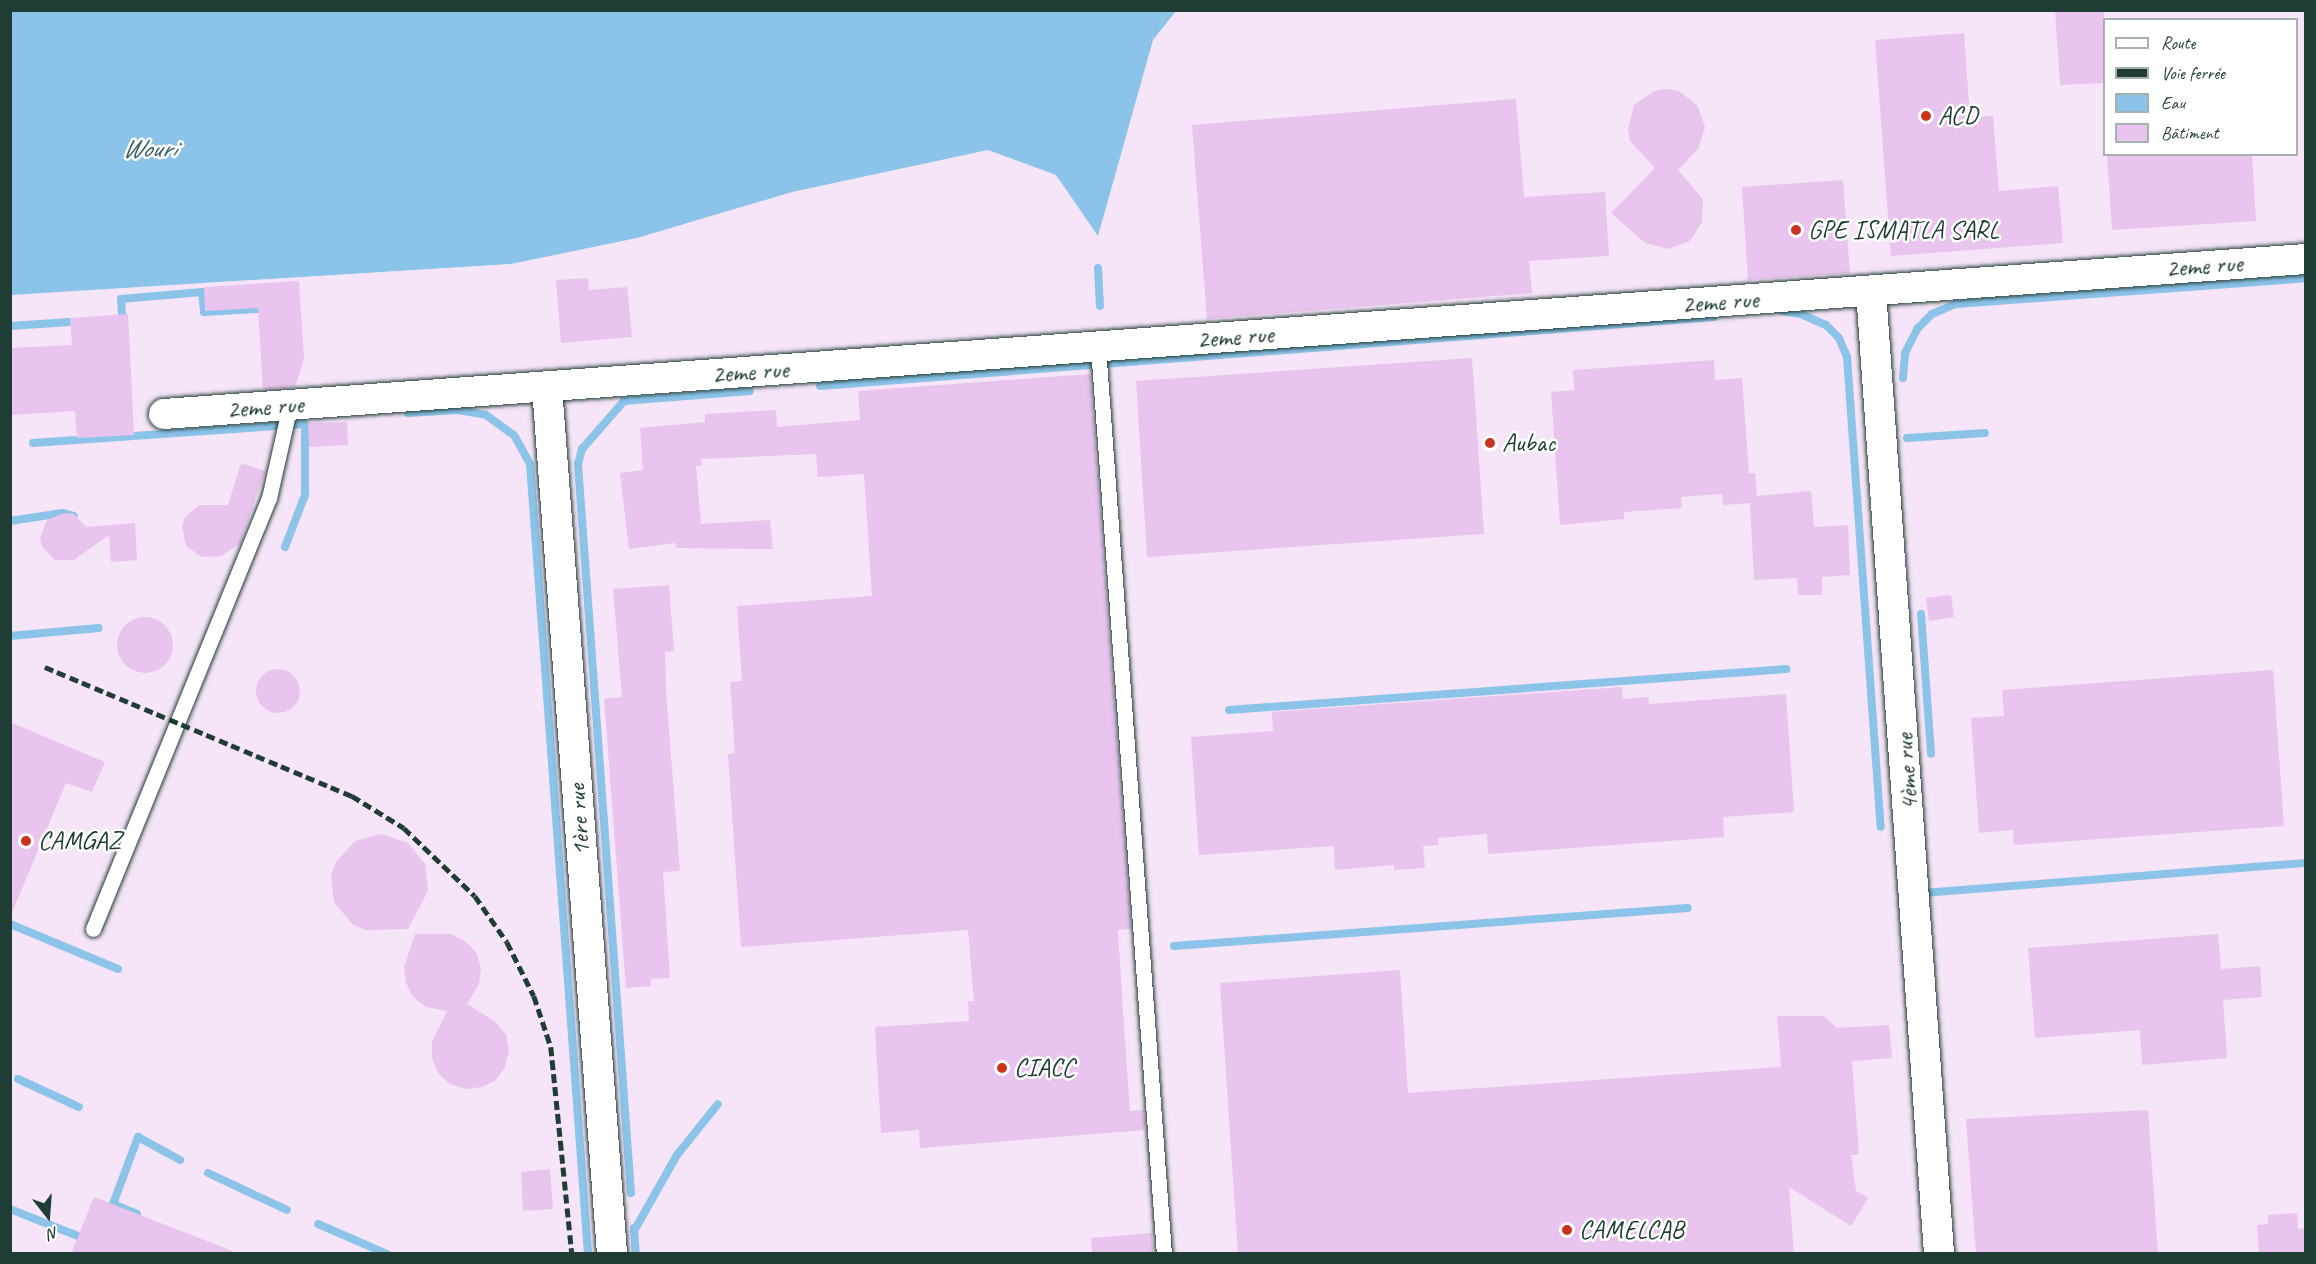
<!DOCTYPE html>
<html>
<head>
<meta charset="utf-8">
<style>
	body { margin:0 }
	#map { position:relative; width:2316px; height:1264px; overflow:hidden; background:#fbf3fc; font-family:Caveat,sans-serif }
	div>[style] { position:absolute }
	.built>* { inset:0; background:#f6e5f8 }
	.water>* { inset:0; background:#8bc3e9 }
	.stream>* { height:8px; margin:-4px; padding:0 4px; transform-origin:4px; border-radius:4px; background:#8bc3e9 }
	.building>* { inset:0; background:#e9c4ee }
	.round { border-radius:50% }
	.roads { filter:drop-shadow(0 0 2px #1f3d34) drop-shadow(0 0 2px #1f3d34) }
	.lane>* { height:15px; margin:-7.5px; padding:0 7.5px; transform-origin:7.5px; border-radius:7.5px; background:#fff }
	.street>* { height:30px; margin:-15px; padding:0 15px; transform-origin:15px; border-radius:15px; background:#fff }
	.rail>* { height:4.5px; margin-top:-2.25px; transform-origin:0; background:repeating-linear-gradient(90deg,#1f3d34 0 9px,transparent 0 13.5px) }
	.dots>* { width:16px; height:16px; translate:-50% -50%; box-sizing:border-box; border:3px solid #fff; border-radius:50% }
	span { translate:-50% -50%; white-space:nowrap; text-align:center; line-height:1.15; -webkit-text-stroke:5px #fff; paint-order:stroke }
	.poi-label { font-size:26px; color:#1f3d34 }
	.left { translate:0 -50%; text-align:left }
	.street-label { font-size:26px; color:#1f3d34 }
	.water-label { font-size:27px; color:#3a5e61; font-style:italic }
	.frame { position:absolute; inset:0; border:12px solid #1f3d34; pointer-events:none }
	.legend { position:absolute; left:2103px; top:18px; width:195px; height:138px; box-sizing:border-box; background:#fff; border:2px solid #a5b1ae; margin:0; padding:8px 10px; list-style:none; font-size:18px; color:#1f3d34 }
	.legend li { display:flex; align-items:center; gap:12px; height:30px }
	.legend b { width:30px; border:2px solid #a5b1ae }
	.north { position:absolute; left:18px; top:1186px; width:60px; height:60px; -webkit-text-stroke:4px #fff; paint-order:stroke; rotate:163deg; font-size:16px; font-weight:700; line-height:24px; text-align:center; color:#1f3d34 }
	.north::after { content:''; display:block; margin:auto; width:21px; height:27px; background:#1f3d34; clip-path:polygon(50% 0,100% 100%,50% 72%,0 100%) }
</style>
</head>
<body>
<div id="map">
	<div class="built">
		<i style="clip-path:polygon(evenodd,1176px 11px,2305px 11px,2305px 1253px,11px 1254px,11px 295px,511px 264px,637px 238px,792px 192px,988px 150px,1056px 175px,1098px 235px,1153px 40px,1176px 11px,2104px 20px,2296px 20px,2296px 154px,2104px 154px,2104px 20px)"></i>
	</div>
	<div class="water">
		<i style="clip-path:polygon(11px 10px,1176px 10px,1176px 11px,1153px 40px,1098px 236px,1056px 175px,988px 150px,792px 192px,637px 238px,511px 264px,11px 295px)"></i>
	</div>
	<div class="stream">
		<i style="left:1098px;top:268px;width:38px;rotate:87deg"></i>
		<i style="left:1782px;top:311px;width:19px;rotate:9deg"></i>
		<i style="left:1801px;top:314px;width:27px;rotate:24deg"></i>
		<i style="left:1826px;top:325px;width:18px;rotate:45deg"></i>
		<i style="left:1839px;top:338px;width:21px;rotate:67deg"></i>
		<i style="left:1847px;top:357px;width:471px;rotate:85.9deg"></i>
		<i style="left:122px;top:314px;width:15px;rotate:-94deg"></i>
		<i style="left:121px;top:299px;width:81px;rotate:-4.9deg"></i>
		<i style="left:202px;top:292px;width:20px;rotate:84deg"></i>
		<i style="left:204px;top:312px;width:54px;rotate:-3.2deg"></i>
		<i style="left:10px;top:326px;width:60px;rotate:-3.8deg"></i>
		<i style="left:1903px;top:378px;width:25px;rotate:-85deg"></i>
		<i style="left:1905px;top:353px;width:27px;rotate:-63deg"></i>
		<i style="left:1917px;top:329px;width:21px;rotate:-45deg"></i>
		<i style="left:1932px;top:314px;width:26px;rotate:-23deg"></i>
		<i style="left:1956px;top:304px;width:351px;rotate:-4.2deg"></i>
		<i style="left:820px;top:386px;width:896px;rotate:-4.42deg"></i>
		<i style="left:408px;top:413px;width:50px;rotate:-3.4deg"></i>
		<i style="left:458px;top:410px;width:28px;rotate:10deg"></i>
		<i style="left:486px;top:415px;width:34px;rotate:36deg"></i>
		<i style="left:514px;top:435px;width:33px;rotate:61deg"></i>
		<i style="left:530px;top:464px;width:792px;rotate:85.8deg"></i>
		<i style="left:1907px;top:438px;width:78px;rotate:-3.7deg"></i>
		<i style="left:33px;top:443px;width:271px;rotate:-4deg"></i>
		<i style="left:10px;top:521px;width:53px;rotate:-8.7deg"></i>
		<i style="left:62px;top:513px;width:12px;rotate:14deg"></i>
		<i style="left:285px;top:547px;width:56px;rotate:-69deg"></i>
		<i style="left:305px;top:495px;width:70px;rotate:-90deg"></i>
		<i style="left:1921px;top:614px;width:140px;rotate:85.9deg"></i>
		<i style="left:10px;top:636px;width:89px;rotate:-5.1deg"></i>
		<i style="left:1229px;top:710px;width:559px;rotate:-4.21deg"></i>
		<i style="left:1923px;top:893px;width:384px;rotate:-4.5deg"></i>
		<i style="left:10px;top:924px;width:117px;rotate:22.6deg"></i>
		<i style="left:1174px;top:946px;width:515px;rotate:-4.23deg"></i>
		<i style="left:18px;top:1079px;width:67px;rotate:24.7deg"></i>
		<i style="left:208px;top:1173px;width:87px;rotate:25.1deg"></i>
		<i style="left:631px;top:1193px;width:731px;rotate:-94.16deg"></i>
		<i style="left:578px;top:464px;width:16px;rotate:-75deg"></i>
		<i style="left:582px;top:449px;width:64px;rotate:-48.8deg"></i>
		<i style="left:624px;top:401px;width:126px;rotate:-4.5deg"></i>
		<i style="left:10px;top:1209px;width:73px;rotate:21.7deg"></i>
		<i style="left:137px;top:1214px;width:26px;rotate:-157deg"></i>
		<i style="left:113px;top:1204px;width:72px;rotate:-69.5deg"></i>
		<i style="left:138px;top:1137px;width:48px;rotate:28.7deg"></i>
		<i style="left:318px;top:1224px;width:75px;rotate:23.5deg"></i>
		<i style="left:634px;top:1228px;width:26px;rotate:86deg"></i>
		<i style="left:634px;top:1231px;width:87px;rotate:-60.5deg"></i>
		<i style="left:677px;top:1155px;width:65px;rotate:-51.2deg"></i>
	</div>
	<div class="building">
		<i style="clip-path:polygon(2055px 10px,2104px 10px,2104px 83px,2060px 85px)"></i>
		<i style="clip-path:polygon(1964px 33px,1970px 117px,1993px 116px,1999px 191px,2058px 186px,2063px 243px,1891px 256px,1875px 40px)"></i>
		<i style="clip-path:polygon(1666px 89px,1679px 91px,1697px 105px,1705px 127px,1698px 149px,1678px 170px,1703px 199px,1702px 222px,1690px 241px,1668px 249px,1645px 243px,1611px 213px,1655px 168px,1630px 141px,1628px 129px,1634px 105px,1654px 91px)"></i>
		<i style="clip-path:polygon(1516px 99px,1524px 197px,1605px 192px,1609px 256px,1529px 261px,1532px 293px,1207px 319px,1192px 125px)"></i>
		<i style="clip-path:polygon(2107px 154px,2252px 154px,2256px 221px,2112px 230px)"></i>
		<i style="clip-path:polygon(1843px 180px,1850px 273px,1748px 280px,1742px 187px)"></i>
		<i style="clip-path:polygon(588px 278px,589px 290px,627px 287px,632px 337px,561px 343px,556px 280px)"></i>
		<i style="clip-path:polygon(299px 281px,304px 359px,295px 387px,263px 390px,258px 308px,205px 311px,204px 287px)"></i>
		<i style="clip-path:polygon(128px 314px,134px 435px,77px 438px,75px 411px,10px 415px,10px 348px,72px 345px,70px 318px)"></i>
		<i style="clip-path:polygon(1472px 358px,1484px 534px,1147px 557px,1136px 381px)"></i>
		<i style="clip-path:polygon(1714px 360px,1715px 380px,1742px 378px,1749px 473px,1755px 473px,1757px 496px,1811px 491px,1814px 527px,1848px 525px,1850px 575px,1822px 577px,1822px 595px,1798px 595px,1797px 578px,1754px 580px,1750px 503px,1723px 505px,1722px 494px,1681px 497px,1682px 508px,1624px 512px,1624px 519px,1560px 525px,1551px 392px,1574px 390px,1573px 370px)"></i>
		<i style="clip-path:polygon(1090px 374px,1131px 929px,1118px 930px,1123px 1012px,1130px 1111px,1144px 1110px,1145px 1130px,920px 1148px,919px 1130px,881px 1133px,875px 1027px,969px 1021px,968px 1001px,974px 1001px,968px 930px,741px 947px,728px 754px,735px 753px,730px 682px,742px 681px,737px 606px,872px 596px,864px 474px,818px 477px,816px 454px,701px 459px,702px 465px,696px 466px,701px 524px,770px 520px,773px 549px,676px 548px,675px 543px,629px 549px,620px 473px,643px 470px,640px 428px,705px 422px,705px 414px,776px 410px,777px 427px,860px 420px,858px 391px)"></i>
		<i style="clip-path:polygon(347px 422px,348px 445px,309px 447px,308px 423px)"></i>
		<i style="clip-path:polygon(241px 463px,265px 471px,240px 544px,221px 556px,202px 557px,186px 546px,182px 527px,185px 517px,199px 505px,228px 505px)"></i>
		<i style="clip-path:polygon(64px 513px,74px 514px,86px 527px,135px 523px,137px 560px,111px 562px,109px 535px,74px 560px,55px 560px,42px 547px,40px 538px,47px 520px)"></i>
		<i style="clip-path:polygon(669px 585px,674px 651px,665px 652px,666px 692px,680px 871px,663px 872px,670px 978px,651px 979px,651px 986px,626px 988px,604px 699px,622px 697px,613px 589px)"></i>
		<i style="clip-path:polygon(1951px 595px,1954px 617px,1929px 621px,1926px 598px)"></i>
		<i class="round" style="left:117px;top:617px;width:56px;height:56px"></i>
		<i class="round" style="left:256px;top:669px;width:44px;height:44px"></i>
		<i style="clip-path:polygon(2273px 670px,2284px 826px,2014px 845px,2013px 830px,1979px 833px,1971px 718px,2004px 716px,2002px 690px)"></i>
		<i style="clip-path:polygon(1622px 687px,1623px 699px,1648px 697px,1649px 704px,1786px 694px,1794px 812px,1723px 817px,1724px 837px,1488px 854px,1487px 834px,1438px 838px,1438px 845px,1423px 846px,1425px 868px,1394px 870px,1394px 865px,1335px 870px,1334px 846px,1199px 855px,1191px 737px,1273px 731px,1272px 712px)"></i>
		<i style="clip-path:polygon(10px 722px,105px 762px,92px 792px,66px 783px,11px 915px)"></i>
		<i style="clip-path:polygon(381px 834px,408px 843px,425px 864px,428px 891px,408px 929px,365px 930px,352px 924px,334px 902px,331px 875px,336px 862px,355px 841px)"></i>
		<i style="clip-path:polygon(415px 934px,451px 934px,465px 941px,476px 952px,481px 968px,479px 984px,467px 1004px,496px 1022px,506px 1035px,509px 1051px,505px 1067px,496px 1080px,482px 1087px,465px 1089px,450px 1084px,438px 1073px,432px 1058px,432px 1042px,447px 1011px,426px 1007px,413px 997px,406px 983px,404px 967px)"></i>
		<i style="clip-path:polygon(2218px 934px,2221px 969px,2260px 966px,2262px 997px,2223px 1000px,2227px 1058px,2142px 1065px,2140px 1030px,2035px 1038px,2028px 948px)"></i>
		<i style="clip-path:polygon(1400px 970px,1408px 1093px,1781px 1067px,1777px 1016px,1824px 1016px,1837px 1028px,1889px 1025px,1892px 1058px,1852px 1061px,1859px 1155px,1851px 1155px,1856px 1191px,1868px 1198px,1851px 1226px,1789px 1187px,1794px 1254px,1238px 1254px,1220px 983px)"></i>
		<i style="clip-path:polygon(2148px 1110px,2158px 1254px,1976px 1254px,1966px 1119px)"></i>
		<i style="clip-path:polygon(550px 1169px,553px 1209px,523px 1211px,521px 1172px)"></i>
		<i style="clip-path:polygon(94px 1197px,235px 1252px,234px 1254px,71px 1254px)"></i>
		<i style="clip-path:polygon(2297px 1213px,2298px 1229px,2306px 1228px,2306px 1254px,2259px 1254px,2257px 1225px,2268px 1224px,2268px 1215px)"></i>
		<i style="clip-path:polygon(1152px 1233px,1153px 1254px,1092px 1254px,1091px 1238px)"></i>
	</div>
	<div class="roads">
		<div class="lane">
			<i style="left:1098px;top:347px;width:909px;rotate:85.84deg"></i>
			<i style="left:93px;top:929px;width:466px;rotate:-67.8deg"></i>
			<i style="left:269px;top:498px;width:95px;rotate:-77.3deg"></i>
		</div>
		<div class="street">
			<i style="left:1871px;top:291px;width:965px;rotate:85.96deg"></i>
			<i style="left:547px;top:387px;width:869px;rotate:85.71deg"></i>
			<i style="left:164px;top:414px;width:2148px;rotate:-4.14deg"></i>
		</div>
	</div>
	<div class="rail">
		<i style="left:45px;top:667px;width:333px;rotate:22.8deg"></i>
		<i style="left:352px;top:796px;width:61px;rotate:31.6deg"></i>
		<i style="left:404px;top:828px;width:98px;rotate:43.8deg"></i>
		<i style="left:475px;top:896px;width:56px;rotate:55.2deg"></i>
		<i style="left:507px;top:942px;width:60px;rotate:63.4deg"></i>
		<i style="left:534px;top:996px;width:54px;rotate:71.6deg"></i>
		<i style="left:551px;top:1047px;width:208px;rotate:84.2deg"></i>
	</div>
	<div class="dots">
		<i style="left:1926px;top:116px;background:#c8321e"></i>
		<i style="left:1796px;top:230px;background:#c8321e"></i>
		<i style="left:1490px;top:443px;background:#c8321e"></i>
		<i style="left:26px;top:841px;background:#c8321e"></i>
		<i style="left:1002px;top:1068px;background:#c8321e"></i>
		<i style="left:1567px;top:1230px;background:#c8321e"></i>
	</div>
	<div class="poi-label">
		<span class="left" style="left:1938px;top:116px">ACD</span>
		<span class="left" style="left:1808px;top:230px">GPE ISMATLA SARL</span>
		<span class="left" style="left:1502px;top:443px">Aubac</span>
		<span class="left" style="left:38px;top:841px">CAMGAZ</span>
		<span class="left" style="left:1014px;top:1068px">CIACC</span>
		<span class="left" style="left:1579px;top:1230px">CAMELCAB</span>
	</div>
	<div class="street-label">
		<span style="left:2204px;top:266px;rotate:-4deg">2eme rue</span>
		<span style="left:1720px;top:302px;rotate:-4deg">2eme rue</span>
		<span style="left:1235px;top:337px;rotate:-4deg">2eme rue</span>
		<span style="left:750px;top:372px;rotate:-4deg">2eme rue</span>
		<span style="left:265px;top:407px;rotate:-4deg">2eme rue</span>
		<span style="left:1907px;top:772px;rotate:-94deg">4ème rue</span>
		<span style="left:579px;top:820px;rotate:-94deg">1ère rue</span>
	</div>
	<div class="water-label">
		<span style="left:149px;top:149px">Wouri</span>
	</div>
	<div class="frame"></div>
	<ul class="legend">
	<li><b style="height:8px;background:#fff"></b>Route</li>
	<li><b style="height:8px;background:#1f3d34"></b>Voie ferrée</li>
	<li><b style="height:16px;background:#8bc3e9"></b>Eau</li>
	<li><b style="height:16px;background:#e9c4ee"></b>Bâtiment</li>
	</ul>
	<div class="north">N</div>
</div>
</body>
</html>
